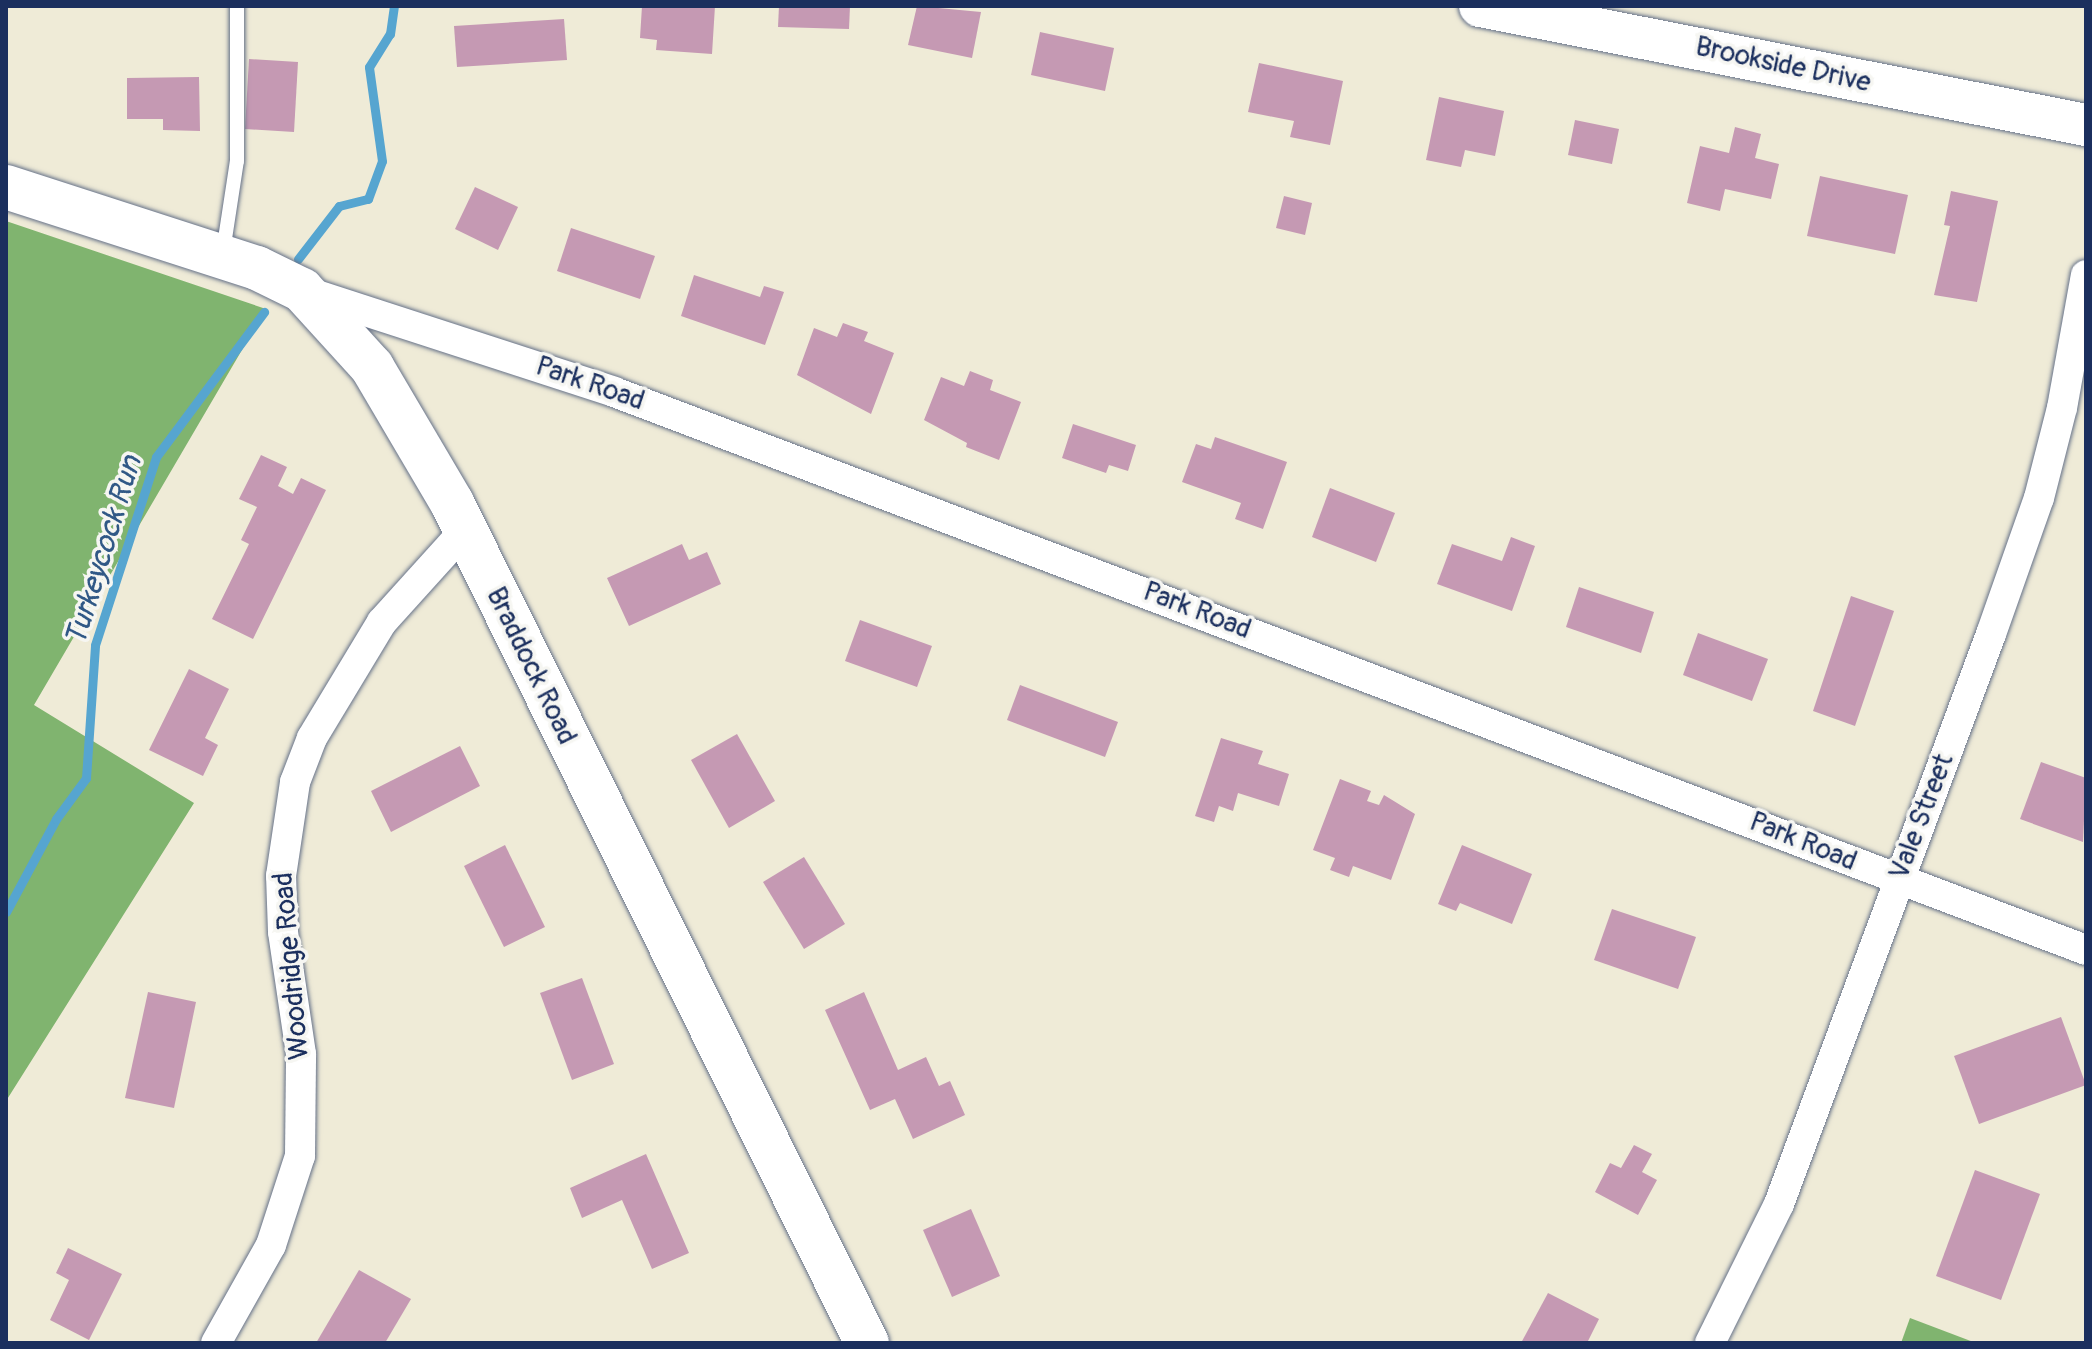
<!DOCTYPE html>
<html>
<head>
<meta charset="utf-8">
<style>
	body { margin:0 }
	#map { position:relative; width:2092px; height:1349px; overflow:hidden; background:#efebd7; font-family:Pangolin,sans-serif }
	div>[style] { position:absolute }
	.forest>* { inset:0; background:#80b46f }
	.stream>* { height:9px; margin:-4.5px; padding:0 4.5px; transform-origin:4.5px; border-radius:4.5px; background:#56a5d0 }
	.building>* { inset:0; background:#c599b3 }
	.roads { filter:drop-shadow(0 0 2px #657188) drop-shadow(0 0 2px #657188) }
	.lane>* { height:14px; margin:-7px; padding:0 7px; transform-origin:7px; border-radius:7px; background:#fff }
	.street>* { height:30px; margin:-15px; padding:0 15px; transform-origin:15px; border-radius:15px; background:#fff }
	.secondary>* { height:42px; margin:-21px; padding:0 21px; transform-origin:21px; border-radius:21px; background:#fff }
	.primary>* { height:44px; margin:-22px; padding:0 22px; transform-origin:22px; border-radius:22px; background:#fff }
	span { translate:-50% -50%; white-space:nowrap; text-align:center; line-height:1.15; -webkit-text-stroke:7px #f6f6f2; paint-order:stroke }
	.street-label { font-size:28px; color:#1b2f5e }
	.water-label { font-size:30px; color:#305886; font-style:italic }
	.frame { position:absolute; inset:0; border:8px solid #1b2f5e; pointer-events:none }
</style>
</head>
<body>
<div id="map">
	<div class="forest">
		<i style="clip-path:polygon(6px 221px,266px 309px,34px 705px,194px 803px,6px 1101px)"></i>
		<i style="clip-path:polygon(1910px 1318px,1976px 1343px,1901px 1343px)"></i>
	</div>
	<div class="stream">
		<i style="left:298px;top:259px;width:67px;rotate:-52.3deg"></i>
		<i style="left:339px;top:206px;width:30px;rotate:-14deg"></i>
		<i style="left:368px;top:199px;width:40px;rotate:-69.8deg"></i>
		<i style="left:382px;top:161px;width:95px;rotate:-97.9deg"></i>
		<i style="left:369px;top:67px;width:39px;rotate:-58deg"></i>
		<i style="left:390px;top:34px;width:28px;rotate:-82deg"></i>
		<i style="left:6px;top:912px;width:106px;rotate:-61.7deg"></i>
		<i style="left:56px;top:819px;width:51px;rotate:-53.8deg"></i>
		<i style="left:86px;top:778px;width:133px;rotate:-86.1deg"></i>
		<i style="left:95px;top:645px;width:198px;rotate:-72deg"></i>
		<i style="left:156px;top:457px;width:181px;rotate:-53.3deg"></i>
	</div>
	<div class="building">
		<i style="clip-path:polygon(642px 6px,715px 6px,712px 54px,656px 50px,657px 40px,640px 38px)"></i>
		<i style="clip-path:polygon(779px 6px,850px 6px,849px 29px,778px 27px)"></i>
		<i style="clip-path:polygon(917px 6px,981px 12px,972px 58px,908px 45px)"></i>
		<i style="clip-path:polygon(564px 19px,567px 60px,457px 67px,454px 26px)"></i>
		<i style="clip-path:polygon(1040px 32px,1114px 48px,1105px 91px,1031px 75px)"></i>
		<i style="clip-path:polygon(249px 59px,298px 62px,294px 132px,245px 129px)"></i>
		<i style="clip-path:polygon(1259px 63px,1343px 81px,1330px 145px,1290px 137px,1294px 121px,1248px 112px)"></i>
		<i style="clip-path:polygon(199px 77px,200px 131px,163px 130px,163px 119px,127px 119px,127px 78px)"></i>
		<i style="clip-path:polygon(1439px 97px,1504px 111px,1495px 156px,1465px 150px,1461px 167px,1426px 160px)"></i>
		<i style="clip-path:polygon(1575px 120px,1619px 129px,1612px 164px,1568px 155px)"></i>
		<i style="clip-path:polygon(1735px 127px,1761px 134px,1755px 158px,1779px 164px,1771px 199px,1725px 189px,1720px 211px,1687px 203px,1700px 146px,1729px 153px)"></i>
		<i style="clip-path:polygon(1820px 176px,1908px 195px,1895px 254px,1807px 236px)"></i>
		<i style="clip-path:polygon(475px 187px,518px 207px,498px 250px,455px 229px)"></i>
		<i style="clip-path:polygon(1951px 191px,1998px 201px,1977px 302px,1934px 295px,1950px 226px,1944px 225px)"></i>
		<i style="clip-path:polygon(1284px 196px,1312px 203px,1305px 235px,1276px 228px)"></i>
		<i style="clip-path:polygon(571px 228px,655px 256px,640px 299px,557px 271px)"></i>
		<i style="clip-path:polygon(694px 275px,760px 297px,764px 286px,784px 292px,765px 345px,681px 316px)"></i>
		<i style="clip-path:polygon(843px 323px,868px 332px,864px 341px,894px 353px,871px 414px,797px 375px,814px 328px,837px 337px)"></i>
		<i style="clip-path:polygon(970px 371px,993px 380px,990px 390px,1021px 402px,999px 460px,966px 447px,967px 443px,924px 420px,941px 377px,964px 386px)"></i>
		<i style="clip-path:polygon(1073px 424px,1136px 445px,1128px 471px,1109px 465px,1106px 473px,1062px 458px)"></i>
		<i style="clip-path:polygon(1215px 437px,1287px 462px,1263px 529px,1235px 519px,1241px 503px,1182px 482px,1196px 444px,1211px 449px)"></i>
		<i style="clip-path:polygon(261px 455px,287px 467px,278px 486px,293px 494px,301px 478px,326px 490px,253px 639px,212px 619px,249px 544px,241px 540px,257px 507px,239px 499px)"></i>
		<i style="clip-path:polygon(1330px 488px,1395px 513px,1376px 562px,1312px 537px)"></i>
		<i style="clip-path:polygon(1511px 537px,1535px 546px,1512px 611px,1437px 584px,1452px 544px,1502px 561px)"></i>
		<i style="clip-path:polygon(682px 544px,689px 560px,707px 552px,721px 584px,629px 626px,607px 578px)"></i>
		<i style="clip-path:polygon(1579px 587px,1654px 612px,1641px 653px,1566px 627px)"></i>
		<i style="clip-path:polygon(1851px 596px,1894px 611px,1855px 726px,1813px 711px)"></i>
		<i style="clip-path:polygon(860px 620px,932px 646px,917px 687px,845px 661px)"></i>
		<i style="clip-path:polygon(1698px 633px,1768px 659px,1752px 701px,1683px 675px)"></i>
		<i style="clip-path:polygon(189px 669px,229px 689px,205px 738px,218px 745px,203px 776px,149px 750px)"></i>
		<i style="clip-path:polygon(1020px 685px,1118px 722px,1105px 757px,1007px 720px)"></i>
		<i style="clip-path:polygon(737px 734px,775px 801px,729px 828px,691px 760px)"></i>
		<i style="clip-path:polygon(1221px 738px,1263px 751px,1258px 764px,1289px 774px,1279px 806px,1238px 793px,1233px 811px,1219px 806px,1214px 822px,1195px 816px)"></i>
		<i style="clip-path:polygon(460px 746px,480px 786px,391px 832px,371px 791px)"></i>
		<i style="clip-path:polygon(2041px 762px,2086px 778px,2083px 842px,2020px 819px)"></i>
		<i style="clip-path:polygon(1340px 779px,1371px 791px,1367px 801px,1379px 805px,1384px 795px,1415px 814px,1391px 880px,1353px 866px,1349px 877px,1330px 870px,1335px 858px,1313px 850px)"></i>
		<i style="clip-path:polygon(505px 845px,545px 927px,504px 947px,464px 866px)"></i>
		<i style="clip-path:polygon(1462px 845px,1532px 874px,1512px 924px,1460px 903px,1456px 911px,1438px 904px)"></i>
		<i style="clip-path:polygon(804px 857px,845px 924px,804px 949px,763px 882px)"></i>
		<i style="clip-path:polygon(1612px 909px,1696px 937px,1678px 989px,1594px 960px)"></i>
		<i style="clip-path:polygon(582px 978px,614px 1064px,572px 1080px,540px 993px)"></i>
		<i style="clip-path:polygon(148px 992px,196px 1002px,174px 1108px,125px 1098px)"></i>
		<i style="clip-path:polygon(864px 992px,898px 1070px,926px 1057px,939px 1086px,950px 1081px,965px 1115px,913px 1139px,895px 1099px,870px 1110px,825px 1010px)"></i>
		<i style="clip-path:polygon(2061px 1017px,2086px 1085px,1979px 1124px,1954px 1056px)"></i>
		<i style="clip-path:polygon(1634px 1145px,1652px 1154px,1642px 1172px,1657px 1180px,1638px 1215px,1595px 1192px,1610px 1163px,1621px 1168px)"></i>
		<i style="clip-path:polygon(646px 1154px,689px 1253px,652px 1269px,622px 1200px,582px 1218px,570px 1188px)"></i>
		<i style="clip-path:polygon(1975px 1170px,2040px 1194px,2001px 1300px,1936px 1276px)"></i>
		<i style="clip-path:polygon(971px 1209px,1000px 1276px,952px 1297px,923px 1230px)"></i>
		<i style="clip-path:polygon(68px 1248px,122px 1274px,89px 1340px,50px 1320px,69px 1280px,56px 1273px)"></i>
		<i style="clip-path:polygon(359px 1270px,411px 1299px,385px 1343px,316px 1343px)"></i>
		<i style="clip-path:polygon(1548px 1293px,1599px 1319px,1587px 1343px,1521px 1343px)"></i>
	</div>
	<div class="roads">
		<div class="lane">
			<i style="left:223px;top:252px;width:92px;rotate:-81.3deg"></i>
			<i style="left:237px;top:161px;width:155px;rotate:-90deg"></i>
		</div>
		<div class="street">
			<i style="left:304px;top:291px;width:326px;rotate:18deg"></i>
			<i style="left:614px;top:392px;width:1574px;rotate:20.76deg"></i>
			<i style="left:216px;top:1343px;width:112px;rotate:-60.7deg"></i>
			<i style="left:271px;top:1245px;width:94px;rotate:-72deg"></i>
			<i style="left:300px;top:1156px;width:102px;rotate:-89.4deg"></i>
			<i style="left:301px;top:1054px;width:123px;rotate:-98.4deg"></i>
			<i style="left:283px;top:932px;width:56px;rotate:-92deg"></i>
			<i style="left:281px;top:876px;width:95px;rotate:-81.5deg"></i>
			<i style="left:295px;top:782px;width:47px;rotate:-68.9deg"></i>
			<i style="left:312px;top:738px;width:135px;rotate:-58.9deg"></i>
			<i style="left:382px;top:622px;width:124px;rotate:-47.9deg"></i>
			<i style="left:1710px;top:1343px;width:155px;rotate:-63.6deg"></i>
			<i style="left:1779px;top:1204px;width:608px;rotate:-69.6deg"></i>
			<i style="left:1991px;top:634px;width:144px;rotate:-70.6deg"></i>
			<i style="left:2039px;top:498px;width:93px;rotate:-75.7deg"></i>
			<i style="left:2062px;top:408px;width:135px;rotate:-79.8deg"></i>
		</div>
		<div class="secondary">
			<i style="left:1480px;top:6px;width:618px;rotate:11.11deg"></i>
		</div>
		<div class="primary">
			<i style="left:6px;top:187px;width:264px;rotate:17.9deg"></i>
			<i style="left:257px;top:268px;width:50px;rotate:26.1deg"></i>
			<i style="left:302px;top:290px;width:104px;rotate:47.7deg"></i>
			<i style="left:372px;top:367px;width:158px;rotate:59.5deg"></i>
			<i style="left:452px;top:503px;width:937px;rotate:63.71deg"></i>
		</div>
	</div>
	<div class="street-label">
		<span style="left:1783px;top:65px;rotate:12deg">Brookside Drive</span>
		<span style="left:590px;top:384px;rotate:19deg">Park Road</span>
		<span style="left:1197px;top:611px;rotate:21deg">Park Road</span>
		<span style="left:531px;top:666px;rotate:64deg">Braddock Road</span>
		<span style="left:1922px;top:817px;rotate:-69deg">Vale Street</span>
		<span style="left:1803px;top:842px;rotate:22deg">Park Road</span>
		<span style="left:292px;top:966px;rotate:-95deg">Woodridge Road</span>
	</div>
	<div class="water-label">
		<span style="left:104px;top:551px;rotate:-73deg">Turkeycock Run</span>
	</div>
	<div class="frame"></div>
</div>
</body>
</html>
